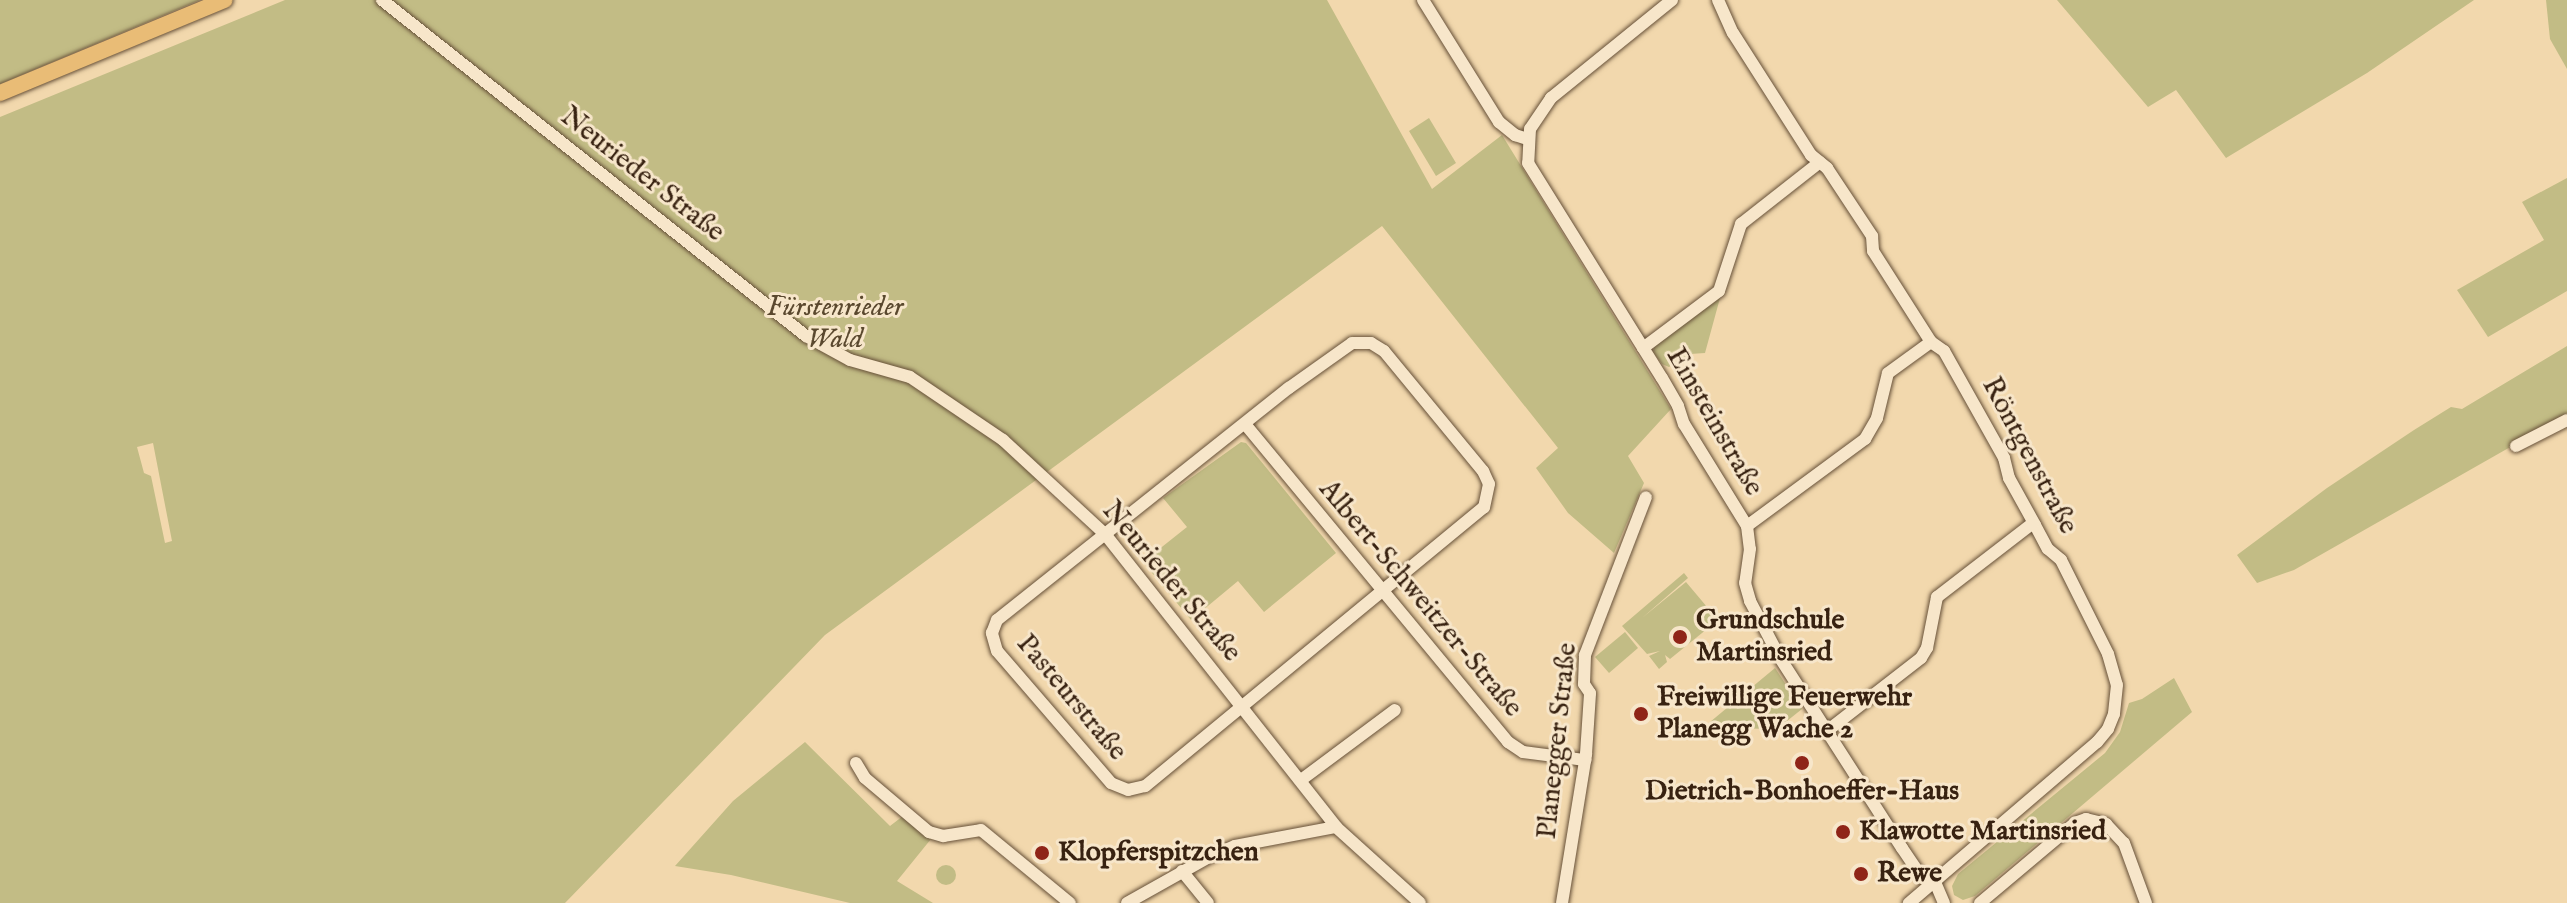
<!DOCTYPE html>
<html>
<head>
<meta charset="utf-8">
<style>
	body { margin:0 }
	#map { position:relative; width:2567px; height:903px; overflow:hidden; background:#f2d8ad; font-family:"IM FELL English",serif }
	div>[style] { position:absolute }
	.green>* { inset:0; background:#c2bc85 }
	.round { border-radius:50% }
	.roads { filter:drop-shadow(0 0 2px #665038) drop-shadow(0 0 2px #665038) }
	.minor>* { height:12px; margin:-6px; padding:0 6px; transform-origin:6px; border-radius:6px; background:#f7e6ca }
	.major>* { height:16px; margin:-8px; padding:0 8px; transform-origin:8px; border-radius:8px; background:#e9bc76 }
	.dots>* { width:22px; height:22px; translate:-50% -50%; box-sizing:border-box; border:4px solid #f7e6ca; border-radius:50% }
	span { translate:-50% -50%; white-space:nowrap; text-align:center; line-height:1.15; -webkit-text-stroke:6px #f7e6ca; paint-order:stroke }
	.street-label { font-size:28px; color:#382211 }
	.park-label { font-size:28px; color:#5a482e; font-style:italic }
	.poi-label { font-size:28px; color:#382211; font-weight:700 }
	.left { translate:0 -50%; text-align:left }
</style>
</head>
<body>
<div id="map">
	<div class="green">
		<i style="clip-path:polygon(0 0,200px 0,0 84px)"></i>
		<i style="clip-path:polygon(evenodd,285px 0,1327px 0,1432px 189px,1502px 135px,1671px 409px,1628px 456px,1644px 483px,1614px 553px,1568px 513px,1536px 468px,1558px 448px,1382px 226px,825px 635px,565px 903px,0 903px,0 117px,285px 0,153px 443px,172px 541px,165px 543px,151px 476px,144px 473px,137px 447px,153px 443px)"></i>
		<i style="clip-path:polygon(2057px 0,2474px 0,2367px 73px,2226px 158px,2176px 90px,2148px 107px)"></i>
		<i style="clip-path:polygon(2546px 0,2567px 0,2567px 69px,2550px 39px)"></i>
		<i style="clip-path:polygon(1429px 118px,1456px 163px,1436px 176px,1409px 131px)"></i>
		<i style="clip-path:polygon(2567px 178px,2567px 291px,2488px 337px,2457px 290px,2544px 240px,2522px 202px)"></i>
		<i style="clip-path:polygon(1720px 298px,1705px 353px,1690px 354px,1669px 367px,1662px 364px,1653px 352px,1655px 345px)"></i>
		<i style="clip-path:polygon(2567px 346px,2567px 414px,2556px 421px,2294px 570px,2257px 583px,2237px 555px,2327px 488px,2414px 430px,2451px 407px,2462px 409px)"></i>
		<i style="clip-path:polygon(1241px 442px,1246px 443px,1336px 553px,1264px 612px,1238px 581px,1191px 620px,1143px 562px,1187px 527px,1163px 498px)"></i>
		<i style="clip-path:polygon(1684px 573px,1688px 578px,1642px 618px,1686px 582px,1718px 620px,1670px 659px,1665px 655px,1667px 662px,1659px 669px,1649px 656px,1660px 651px,1647px 654px,1622px 626px)"></i>
		<i style="clip-path:polygon(1625px 632px,1638px 648px,1609px 673px,1595px 657px)"></i>
		<i style="clip-path:polygon(1775px 668px,1802px 709px,1782px 725px,1768px 729px,1704px 727px)"></i>
		<i style="clip-path:polygon(2174px 678px,2192px 712px,1975px 896px,1963px 900px,1954px 895px,1952px 886px,1958px 874px,2105px 753px,2120px 732px,2129px 703px,2142px 699px)"></i>
		<i style="clip-path:polygon(805px 742px,890px 826px,903px 816px,931px 839px,897px 881px,933px 903px,850px 903px,731px 875px,675px 866px,733px 801px)"></i>
		<i class="round" style="left:936px;top:865px;width:20px;height:20px"></i>
	</div>
	<div class="roads">
		<div class="minor">
			<i style="left:382px;top:0;width:541px;rotate:38.4deg"></i>
			<i style="left:806px;top:336px;width:50px;rotate:28.6deg"></i>
			<i style="left:850px;top:360px;width:62px;rotate:15.8deg"></i>
			<i style="left:910px;top:377px;width:112px;rotate:34.1deg"></i>
			<i style="left:1003px;top:440px;width:139px;rotate:42.7deg"></i>
			<i style="left:1105px;top:534px;width:373px;rotate:51.7deg"></i>
			<i style="left:1336px;top:827px;width:113px;rotate:42.1deg"></i>
			<i style="left:1423px;top:0;width:144px;rotate:58.1deg"></i>
			<i style="left:1499px;top:122px;width:21px;rotate:39deg"></i>
			<i style="left:1515px;top:135px;width:13px;rotate:18deg"></i>
			<i style="left:1672px;top:0;width:156px;rotate:141deg"></i>
			<i style="left:1551px;top:98px;width:37px;rotate:124deg"></i>
			<i style="left:1530px;top:129px;width:34px;rotate:93deg"></i>
			<i style="left:1528px;top:163px;width:253px;rotate:58.1deg"></i>
			<i style="left:1662px;top:378px;width:32px;rotate:60deg"></i>
			<i style="left:1678px;top:406px;width:19px;rotate:72deg"></i>
			<i style="left:1684px;top:424px;width:120px;rotate:58.3deg"></i>
			<i style="left:1747px;top:526px;width:23px;rotate:83deg"></i>
			<i style="left:1750px;top:549px;width:34px;rotate:98deg"></i>
			<i style="left:1745px;top:583px;width:19px;rotate:74deg"></i>
			<i style="left:1750px;top:601px;width:64px;rotate:62.2deg"></i>
			<i style="left:1780px;top:658px;width:226px;rotate:57.3deg"></i>
			<i style="left:1902px;top:848px;width:34px;rotate:56deg"></i>
			<i style="left:1921px;top:876px;width:15px;rotate:23deg"></i>
			<i style="left:1935px;top:882px;width:23px;rotate:67deg"></i>
			<i style="left:1718px;top:0;width:36px;rotate:66deg"></i>
			<i style="left:1733px;top:33px;width:145px;rotate:57.4deg"></i>
			<i style="left:1811px;top:155px;width:21px;rotate:39deg"></i>
			<i style="left:1827px;top:168px;width:82px;rotate:56.5deg"></i>
			<i style="left:1872px;top:236px;width:15px;rotate:86deg"></i>
			<i style="left:1873px;top:251px;width:108px;rotate:57.5deg"></i>
			<i style="left:1931px;top:342px;width:16px;rotate:35deg"></i>
			<i style="left:1944px;top:351px;width:123px;rotate:60.7deg"></i>
			<i style="left:2004px;top:458px;width:21px;rotate:76deg"></i>
			<i style="left:2009px;top:478px;width:54px;rotate:61deg"></i>
			<i style="left:2035px;top:525px;width:27px;rotate:62deg"></i>
			<i style="left:2048px;top:549px;width:17px;rotate:40deg"></i>
			<i style="left:2061px;top:560px;width:105px;rotate:63.4deg"></i>
			<i style="left:2108px;top:654px;width:32px;rotate:74deg"></i>
			<i style="left:2117px;top:685px;width:29px;rotate:96deg"></i>
			<i style="left:2114px;top:714px;width:16px;rotate:112deg"></i>
			<i style="left:2108px;top:729px;width:17px;rotate:130deg"></i>
			<i style="left:2097px;top:742px;width:248px;rotate:139.4deg"></i>
			<i style="left:1352px;top:343px;width:19px"></i>
			<i style="left:1371px;top:343px;width:15px;rotate:32deg"></i>
			<i style="left:1384px;top:351px;width:156px;rotate:50.5deg"></i>
			<i style="left:1483px;top:471px;width:14px;rotate:65deg"></i>
			<i style="left:1489px;top:484px;width:24px;rotate:102deg"></i>
			<i style="left:1484px;top:507px;width:439px;rotate:140.5deg"></i>
			<i style="left:1145px;top:786px;width:17px;rotate:167deg"></i>
			<i style="left:1128px;top:790px;width:18px;rotate:-158deg"></i>
			<i style="left:1111px;top:783px;width:174px;rotate:-130.8deg"></i>
			<i style="left:997px;top:651px;width:19px;rotate:-106deg"></i>
			<i style="left:992px;top:633px;width:14px;rotate:-69deg"></i>
			<i style="left:997px;top:620px;width:373px;rotate:-38.5deg"></i>
			<i style="left:1289px;top:388px;width:77px;rotate:-35.5deg"></i>
			<i style="left:1643px;top:348px;width:95px;rotate:-36.9deg"></i>
			<i style="left:1719px;top:291px;width:71px;rotate:-71.8deg"></i>
			<i style="left:1741px;top:224px;width:100px;rotate:-38.1deg"></i>
			<i style="left:1245px;top:424px;width:413px;rotate:50.4deg"></i>
			<i style="left:1508px;top:742px;width:18px;rotate:34deg"></i>
			<i style="left:1523px;top:752px;width:63px;rotate:7.4deg"></i>
			<i style="left:2516px;top:446px;width:57px;rotate:-27deg"></i>
			<i style="left:1747px;top:526px;width:147px;rotate:-36.4deg"></i>
			<i style="left:1865px;top:439px;width:24px;rotate:-60deg"></i>
			<i style="left:1877px;top:418px;width:46px;rotate:-76.3deg"></i>
			<i style="left:1888px;top:373px;width:53px;rotate:-35.8deg"></i>
			<i style="left:1827px;top:731px;width:119px;rotate:-37.8deg"></i>
			<i style="left:1921px;top:658px;width:12px;rotate:-59deg"></i>
			<i style="left:1927px;top:648px;width:52px;rotate:-78.9deg"></i>
			<i style="left:1937px;top:597px;width:121px;rotate:-37.6deg"></i>
			<i style="left:856px;top:763px;width:17px;rotate:59deg"></i>
			<i style="left:865px;top:778px;width:84px;rotate:40.2deg"></i>
			<i style="left:929px;top:832px;width:15px;rotate:16deg"></i>
			<i style="left:943px;top:836px;width:38px;rotate:-9deg"></i>
			<i style="left:981px;top:830px;width:115px;rotate:39.4deg"></i>
			<i style="left:1301px;top:780px;width:117px;rotate:-36.7deg"></i>
			<i style="left:1182px;top:871px;width:41px;rotate:50.9deg"></i>
			<i style="left:1127px;top:903px;width:94px;rotate:-29.3deg"></i>
			<i style="left:1209px;top:857px;width:28px;rotate:-23deg"></i>
			<i style="left:1235px;top:846px;width:103px;rotate:-10.7deg"></i>
			<i style="left:1562px;top:903px;width:151px;rotate:-80.8deg"></i>
			<i style="left:1586px;top:754px;width:61px;rotate:-86.2deg"></i>
			<i style="left:1590px;top:693px;width:11px;rotate:-124deg"></i>
			<i style="left:1584px;top:684px;width:29px;rotate:-88deg"></i>
			<i style="left:1585px;top:655px;width:169px;rotate:-68.9deg"></i>
			<i style="left:1980px;top:903px;width:124px;rotate:-40.1deg"></i>
			<i style="left:2075px;top:823px;width:12px;rotate:-20deg"></i>
			<i style="left:2086px;top:819px;width:21px;rotate:14deg"></i>
			<i style="left:2106px;top:824px;width:26px;rotate:47deg"></i>
			<i style="left:2124px;top:843px;width:64px;rotate:69.9deg"></i>
		</div>
		<div class="major">
			<i style="left:0;top:93px;width:243px;rotate:-22.5deg"></i>
		</div>
	</div>
	<div class="dots">
		<i style="left:1680px;top:637px;background:#8f2418"></i>
		<i style="left:1641px;top:714px;background:#8f2418"></i>
		<i style="left:1802px;top:763px;background:#8f2418"></i>
		<i style="left:1843px;top:832px;background:#8f2418"></i>
		<i style="left:1042px;top:853px;background:#8f2418"></i>
		<i style="left:1861px;top:874px;background:#8f2418"></i>
	</div>
	<div class="street-label">
		<span style="left:642px;top:175px;rotate:38deg">Neurieder Straße</span>
		<span style="left:1714px;top:422px;rotate:60deg">Einsteinstraße</span>
		<span style="left:2029px;top:456px;rotate:62deg">Röntgenstraße</span>
		<span style="left:1171px;top:582px;rotate:50deg">Neurieder Straße</span>
		<span style="left:1420px;top:599px;rotate:50deg">Albert-Schweitzer-Straße</span>
		<span style="left:1071px;top:698px;rotate:50deg">Pasteurstraße</span>
		<span style="left:1558px;top:741px;rotate:-84deg">Planegger Straße</span>
	</div>
	<div class="park-label">
		<span style="left:835px;top:324px">Fürstenrieder<br>Wald</span>
	</div>
	<div class="poi-label">
		<span class="left" style="left:1696px;top:637px">Grundschule<br>Martinsried</span>
		<span class="left" style="left:1657px;top:714px">Freiwillige Feuerwehr<br>Planegg Wache 2</span>
		<span style="left:1802px;top:792px">Dietrich-Bonhoeffer-Haus</span>
		<span class="left" style="left:1859px;top:832px">Klawotte Martinsried</span>
		<span class="left" style="left:1058px;top:853px">Klopferspitzchen</span>
		<span class="left" style="left:1877px;top:874px">Rewe</span>
	</div>
</div>
</body>
</html>
